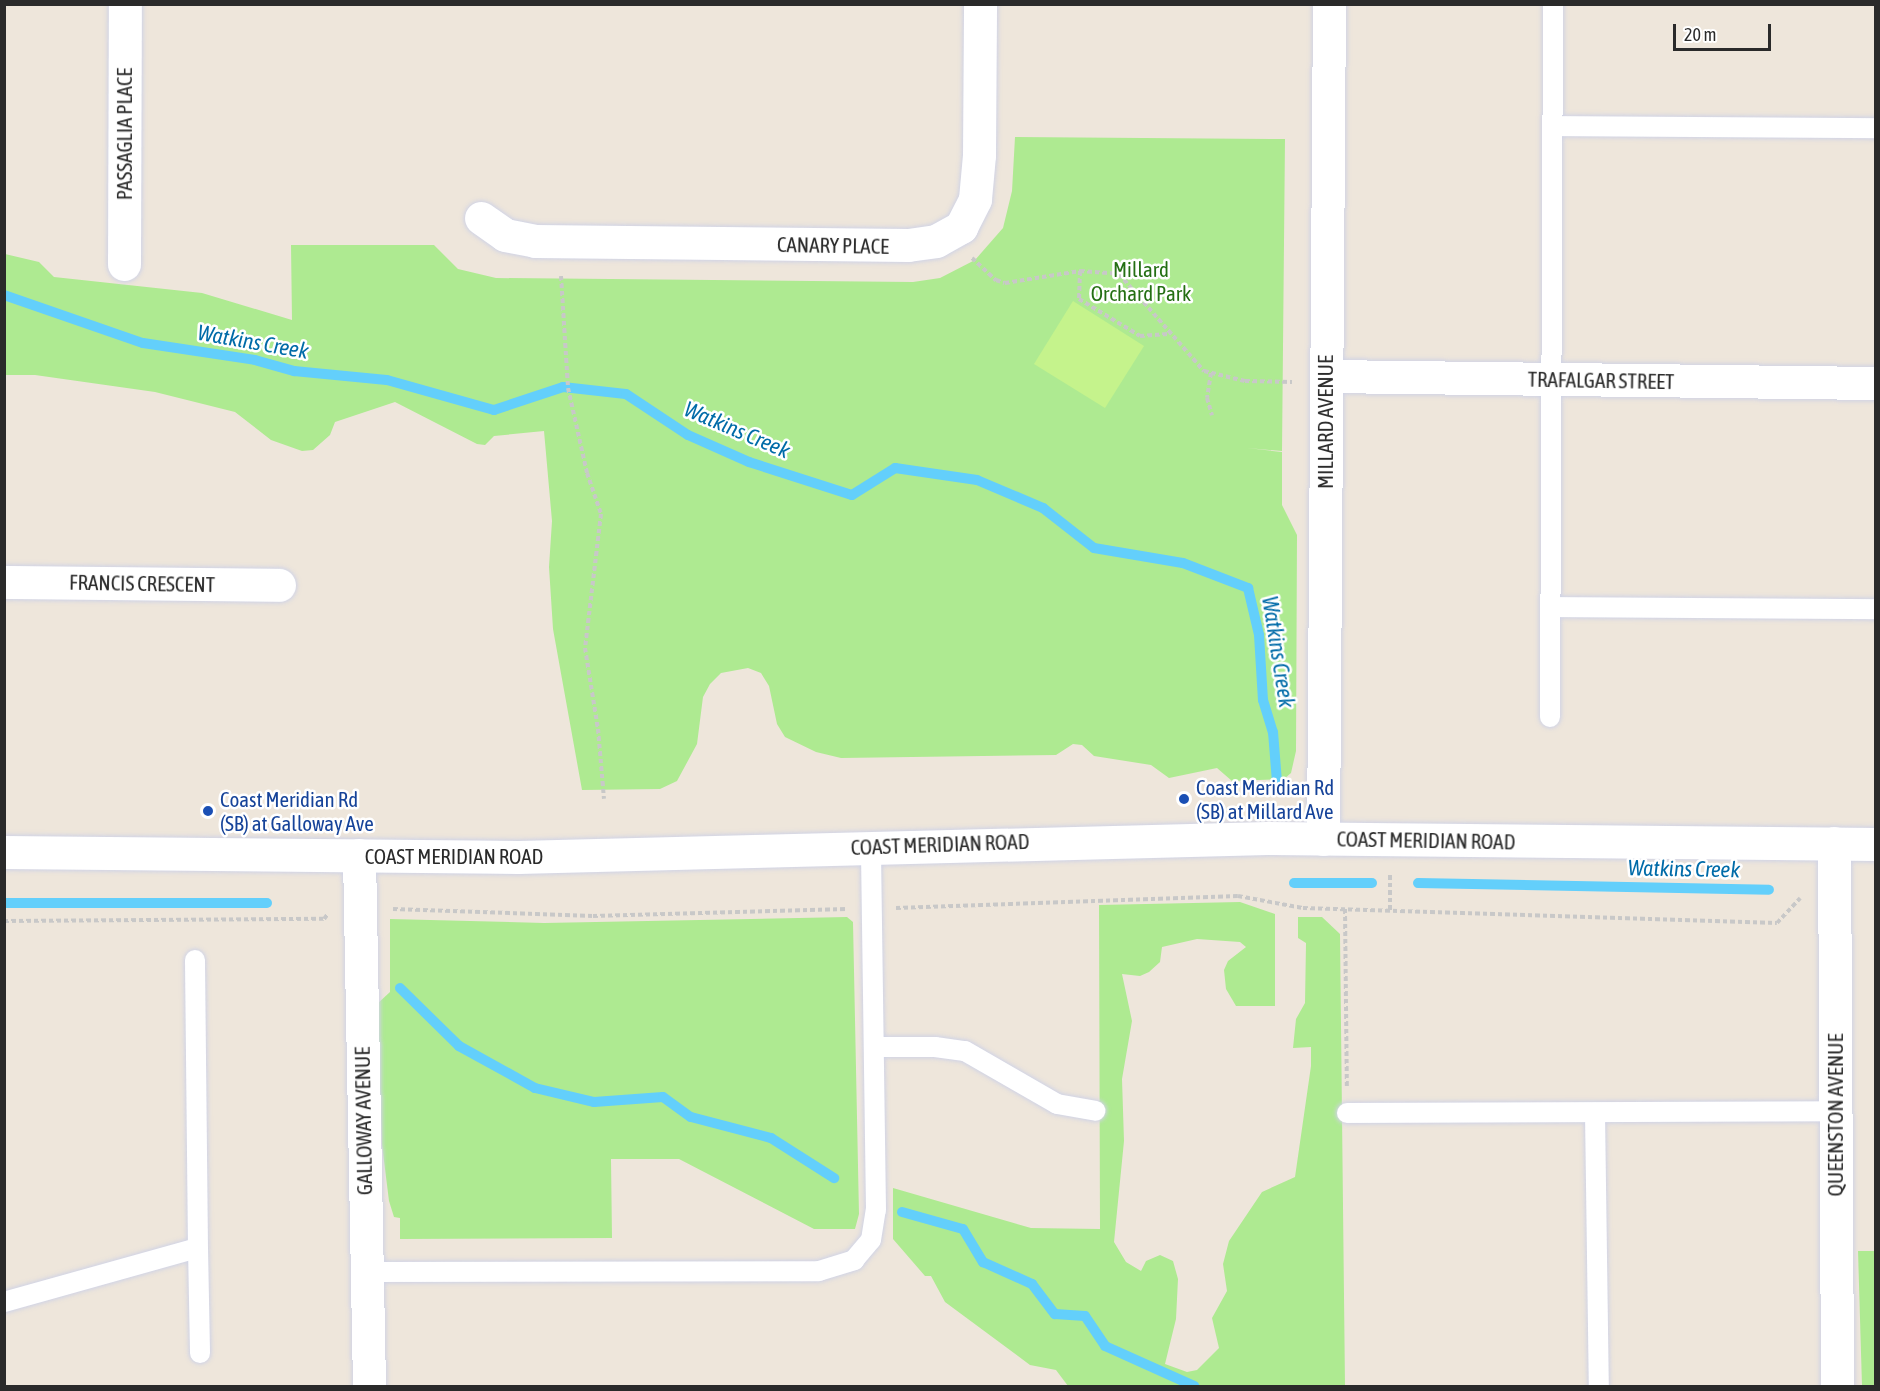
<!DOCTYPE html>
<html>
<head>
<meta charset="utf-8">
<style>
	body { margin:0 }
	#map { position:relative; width:1880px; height:1391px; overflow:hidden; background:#eee6db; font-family:"Asap Condensed",sans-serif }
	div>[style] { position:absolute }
	.green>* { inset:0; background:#aeea91 }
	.pitch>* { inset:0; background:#c5f38c }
	.stream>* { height:10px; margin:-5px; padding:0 5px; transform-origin:5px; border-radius:5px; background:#63cffb }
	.path>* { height:4px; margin-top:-2px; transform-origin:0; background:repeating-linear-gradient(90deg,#c8c8c8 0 4.5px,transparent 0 7.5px) }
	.roads { filter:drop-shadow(0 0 2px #d0d3e5) drop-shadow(0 0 2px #d0d3e5) }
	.service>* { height:20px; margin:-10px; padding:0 10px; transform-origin:10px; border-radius:10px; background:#fff }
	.minor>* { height:33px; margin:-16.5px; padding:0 16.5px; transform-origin:16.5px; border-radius:16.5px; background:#fff }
	.secondary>* { height:33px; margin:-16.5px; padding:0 16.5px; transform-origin:16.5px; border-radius:16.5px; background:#fff }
	.dots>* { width:16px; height:16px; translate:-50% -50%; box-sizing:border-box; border:3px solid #fff; border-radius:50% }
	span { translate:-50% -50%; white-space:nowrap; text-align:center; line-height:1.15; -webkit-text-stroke:5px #fff; paint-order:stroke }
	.street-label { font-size:21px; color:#2a2a2a }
	.park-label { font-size:21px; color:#246f13 }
	.transit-label { font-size:21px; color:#164399 }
	.left { translate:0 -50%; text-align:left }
	.water-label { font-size:22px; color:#006ba8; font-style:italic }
	.frame { position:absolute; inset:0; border:6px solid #2a2a2a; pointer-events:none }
	.scale { position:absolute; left:1673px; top:24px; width:98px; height:27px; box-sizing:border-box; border:3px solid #2a2a2a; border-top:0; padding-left:8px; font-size:18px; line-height:21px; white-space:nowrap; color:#2a2a2a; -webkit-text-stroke:4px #fff; paint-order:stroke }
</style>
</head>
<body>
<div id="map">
	<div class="green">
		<i style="clip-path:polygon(1015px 137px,1285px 139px,1282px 451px,1247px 448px,1282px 452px,1282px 505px,1297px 535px,1296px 751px,1291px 773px,1284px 779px,1232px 781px,1217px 768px,1169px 778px,1151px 765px,1094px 756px,1082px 745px,1073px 744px,1056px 755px,841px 758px,816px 752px,785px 737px,777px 724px,769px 686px,761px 673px,748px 668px,721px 673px,710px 684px,703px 697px,697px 744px,677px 781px,660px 789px,582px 790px,553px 629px,549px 567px,552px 521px,544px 431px,494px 436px,485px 445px,477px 444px,395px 402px,335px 422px,330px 435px,313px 450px,302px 451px,271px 440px,235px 412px,155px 392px,35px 375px,5px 375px,5px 254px,39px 262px,54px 277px,202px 293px,292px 320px,291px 245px,434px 245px,458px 269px,496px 278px,913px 282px,940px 278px,975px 260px,1003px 228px,1012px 191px)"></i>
		<i style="clip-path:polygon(1240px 902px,1275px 914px,1275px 1006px,1236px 1006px,1226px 989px,1224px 970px,1228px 961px,1246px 947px,1240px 942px,1197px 939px,1162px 947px,1160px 962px,1149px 972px,1140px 976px,1122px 974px,1132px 1021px,1122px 1079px,1124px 1141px,1114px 1242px,1126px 1262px,1141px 1271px,1146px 1261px,1160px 1255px,1173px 1261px,1178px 1279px,1176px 1319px,1165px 1364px,1187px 1372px,1197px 1370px,1219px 1348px,1212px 1318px,1227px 1291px,1223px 1264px,1229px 1241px,1262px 1192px,1295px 1177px,1311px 1066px,1311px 1047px,1293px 1048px,1296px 1019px,1305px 1003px,1306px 943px,1298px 938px,1298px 917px,1322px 917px,1340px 934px,1345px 1386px,1068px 1386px,1056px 1370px,1030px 1365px,945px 1302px,931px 1276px,925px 1276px,893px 1239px,893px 1188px,1031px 1228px,1100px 1229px,1099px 905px)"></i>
		<i style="clip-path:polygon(847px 917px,853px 922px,859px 1214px,855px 1229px,814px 1229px,679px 1159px,611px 1159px,612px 1238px,400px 1239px,400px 1218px,394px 1217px,389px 1201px,382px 1145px,377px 1004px,390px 992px,390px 919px,544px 923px)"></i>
		<i style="clip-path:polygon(1858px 1251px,1875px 1251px,1875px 1386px,1862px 1386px)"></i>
	</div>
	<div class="pitch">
		<i style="clip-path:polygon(1073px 301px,1144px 346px,1105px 408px,1034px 364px)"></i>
	</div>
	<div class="stream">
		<i style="left:4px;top:295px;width:147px;rotate:19.1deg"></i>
		<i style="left:143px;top:343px;width:113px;rotate:8.6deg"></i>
		<i style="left:255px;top:360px;width:41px;rotate:15.8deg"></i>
		<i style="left:294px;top:371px;width:93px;rotate:5.5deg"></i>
		<i style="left:387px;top:380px;width:111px;rotate:15.7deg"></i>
		<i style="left:494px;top:410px;width:73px;rotate:-18.4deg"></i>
		<i style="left:563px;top:387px;width:63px;rotate:6.3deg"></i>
		<i style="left:626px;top:394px;width:74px;rotate:33.5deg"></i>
		<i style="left:688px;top:435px;width:67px;rotate:23.9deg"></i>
		<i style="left:749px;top:462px;width:108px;rotate:17.8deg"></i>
		<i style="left:852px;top:495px;width:51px;rotate:-32.1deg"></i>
		<i style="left:895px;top:468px;width:83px;rotate:8.3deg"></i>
		<i style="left:977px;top:480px;width:72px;rotate:23deg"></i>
		<i style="left:1043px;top:508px;width:65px;rotate:38.1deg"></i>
		<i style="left:1094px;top:548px;width:90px;rotate:9.6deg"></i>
		<i style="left:1183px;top:563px;width:70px;rotate:21deg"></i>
		<i style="left:1248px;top:588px;width:48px;rotate:76.8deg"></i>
		<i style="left:1259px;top:635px;width:65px;rotate:86.5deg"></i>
		<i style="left:1263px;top:700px;width:34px;rotate:73deg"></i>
		<i style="left:1273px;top:732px;width:50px;rotate:85.4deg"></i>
		<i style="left:1294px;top:883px;width:78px"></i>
		<i style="left:1418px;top:883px;width:351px;rotate:1.1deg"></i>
		<i style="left:4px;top:903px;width:263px"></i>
		<i style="left:400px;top:988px;width:83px;rotate:44.5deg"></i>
		<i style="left:459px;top:1046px;width:87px;rotate:28.9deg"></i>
		<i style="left:535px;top:1088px;width:61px;rotate:13.3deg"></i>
		<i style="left:594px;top:1102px;width:69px;rotate:-4.1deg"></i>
		<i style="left:663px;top:1097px;width:34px;rotate:36deg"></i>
		<i style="left:691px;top:1117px;width:83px;rotate:14.7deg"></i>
		<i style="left:771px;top:1138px;width:75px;rotate:32.4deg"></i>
		<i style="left:902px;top:1212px;width:63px;rotate:15.6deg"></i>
		<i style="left:963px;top:1229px;width:39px;rotate:59deg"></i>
		<i style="left:983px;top:1262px;width:54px;rotate:24.2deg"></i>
		<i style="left:1032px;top:1284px;width:38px;rotate:53deg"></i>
		<i style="left:1055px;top:1314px;width:30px;rotate:4deg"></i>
		<i style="left:1085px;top:1316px;width:36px;rotate:56deg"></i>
		<i style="left:1105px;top:1346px;width:98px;rotate:24.2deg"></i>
	</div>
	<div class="path">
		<i style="left:972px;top:258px;width:33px;rotate:43deg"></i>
		<i style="left:996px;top:280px;width:9px;rotate:18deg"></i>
		<i style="left:1005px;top:283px;width:76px;rotate:-9.1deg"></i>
		<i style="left:1080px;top:271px;width:39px;rotate:4deg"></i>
		<i style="left:1119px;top:274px;width:129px;rotate:48.8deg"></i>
		<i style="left:1204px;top:371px;width:42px;rotate:13.7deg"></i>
		<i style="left:1245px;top:381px;width:47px;rotate:1.2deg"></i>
		<i style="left:1080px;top:271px;width:28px;rotate:92deg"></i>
		<i style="left:1079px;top:299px;width:71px;rotate:31.2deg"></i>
		<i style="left:1140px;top:336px;width:28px;rotate:-4deg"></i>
		<i style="left:561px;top:276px;width:112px;rotate:86.4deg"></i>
		<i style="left:568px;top:388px;width:87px;rotate:77.4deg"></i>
		<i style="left:587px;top:473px;width:43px;rotate:71.1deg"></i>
		<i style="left:601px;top:514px;width:135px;rotate:96.8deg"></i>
		<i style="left:585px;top:648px;width:82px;rotate:80.9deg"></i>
		<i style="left:598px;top:729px;width:70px;rotate:85.1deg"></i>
		<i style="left:1211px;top:373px;width:25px;rotate:99deg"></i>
		<i style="left:1207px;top:398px;width:18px;rotate:74deg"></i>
		<i style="left:896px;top:908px;width:342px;rotate:-2deg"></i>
		<i style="left:1238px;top:896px;width:66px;rotate:10.5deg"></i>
		<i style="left:1303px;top:908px;width:474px;rotate:1.8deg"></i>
		<i style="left:1777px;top:923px;width:34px;rotate:-47deg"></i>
		<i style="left:393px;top:909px;width:200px;rotate:2deg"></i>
		<i style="left:593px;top:916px;width:254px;rotate:-1.6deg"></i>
		<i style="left:1345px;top:909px;width:179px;rotate:89.4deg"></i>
		<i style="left:1390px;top:910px;width:35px;rotate:-90deg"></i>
		<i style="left:4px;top:921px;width:320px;rotate:-0.4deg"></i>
		<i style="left:324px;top:919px;width:5px;rotate:-53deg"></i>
	</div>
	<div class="roads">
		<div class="service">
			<i style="left:1552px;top:126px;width:324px;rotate:0.4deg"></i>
			<i style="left:1551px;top:607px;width:325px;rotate:0.4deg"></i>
			<i style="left:1550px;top:717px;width:713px;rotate:-89.76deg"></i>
			<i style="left:874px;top:1047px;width:61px"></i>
			<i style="left:935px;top:1047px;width:30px;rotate:8deg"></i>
			<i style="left:965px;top:1051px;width:106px;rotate:29.9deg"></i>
			<i style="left:1057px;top:1104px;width:39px;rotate:10deg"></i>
			<i style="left:1347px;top:1113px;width:488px;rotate:-0.2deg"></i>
			<i style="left:1595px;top:1113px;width:273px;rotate:89.2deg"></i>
			<i style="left:198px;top:1248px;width:105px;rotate:88.9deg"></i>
			<i style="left:367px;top:1272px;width:452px;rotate:-0.1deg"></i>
			<i style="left:819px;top:1271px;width:37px;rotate:-17deg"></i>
			<i style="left:854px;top:1260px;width:26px;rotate:-50deg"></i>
			<i style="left:871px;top:1240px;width:30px;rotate:-81deg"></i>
			<i style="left:876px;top:1210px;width:365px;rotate:-90.8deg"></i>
			<i style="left:4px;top:1302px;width:201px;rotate:-15.6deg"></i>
			<i style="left:198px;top:1248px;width:288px;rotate:-90.6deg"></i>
		</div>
		<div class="minor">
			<i style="left:481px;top:218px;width:29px;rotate:35deg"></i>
			<i style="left:505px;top:235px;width:31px;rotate:11deg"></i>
			<i style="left:535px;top:241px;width:373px;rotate:0.6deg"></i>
			<i style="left:908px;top:245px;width:28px;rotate:-8deg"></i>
			<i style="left:936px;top:241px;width:29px;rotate:-29deg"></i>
			<i style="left:961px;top:227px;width:31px;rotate:-63deg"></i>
			<i style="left:975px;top:199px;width:44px;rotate:-84.8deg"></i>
			<i style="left:979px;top:155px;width:151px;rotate:-89.6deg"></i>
			<i style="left:124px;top:264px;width:260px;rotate:-89.8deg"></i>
			<i style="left:1326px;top:376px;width:550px;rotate:0.73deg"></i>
			<i style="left:4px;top:582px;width:275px;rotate:0.6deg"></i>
			<i style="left:1323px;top:839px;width:835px;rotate:-89.59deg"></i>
			<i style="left:1834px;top:843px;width:543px;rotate:89.68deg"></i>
			<i style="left:359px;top:855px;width:531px;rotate:88.92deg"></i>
		</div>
		<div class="secondary">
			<i style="left:4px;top:852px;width:514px;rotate:0.56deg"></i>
			<i style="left:518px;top:857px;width:750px;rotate:-1.45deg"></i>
			<i style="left:1268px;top:838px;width:608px;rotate:0.57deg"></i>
		</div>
	</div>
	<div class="dots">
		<i style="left:1184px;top:799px;background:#1a4fb4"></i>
		<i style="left:208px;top:811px;background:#1a4fb4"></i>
	</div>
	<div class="street-label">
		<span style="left:124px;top:134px;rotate:-90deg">PASSAGLIA PLACE</span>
		<span style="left:833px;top:245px;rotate:1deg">CANARY PLACE</span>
		<span style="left:1601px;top:380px;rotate:1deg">TRAFALGAR STREET</span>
		<span style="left:1325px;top:422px;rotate:-90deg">MILLARD AVENUE</span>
		<span style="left:142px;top:583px;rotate:1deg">FRANCIS CRESCENT</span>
		<span style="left:1426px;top:840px;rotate:1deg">COAST MERIDIAN ROAD</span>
		<span style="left:940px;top:844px;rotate:-2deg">COAST MERIDIAN ROAD</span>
		<span style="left:454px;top:856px">COAST MERIDIAN ROAD</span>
		<span style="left:1835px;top:1115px;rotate:-90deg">QUEENSTON AVENUE</span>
		<span style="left:363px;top:1121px;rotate:-91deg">GALLOWAY AVENUE</span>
	</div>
	<div class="park-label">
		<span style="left:1141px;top:281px">Millard<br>Orchard Park</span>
	</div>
	<div class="transit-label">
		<span class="left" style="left:1196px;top:799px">Coast Meridian Rd<br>(SB) at Millard Ave</span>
		<span class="left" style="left:220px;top:811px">Coast Meridian Rd<br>(SB) at Galloway Ave</span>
	</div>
	<div class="water-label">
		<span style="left:253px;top:342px;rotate:10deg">Watkins Creek</span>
		<span style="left:737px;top:430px;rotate:23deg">Watkins Creek</span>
		<span style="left:1278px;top:652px;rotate:81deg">Watkins Creek</span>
		<span style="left:1684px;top:869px;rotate:1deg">Watkins Creek</span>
	</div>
	<div class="frame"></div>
	<div class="scale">20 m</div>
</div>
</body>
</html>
